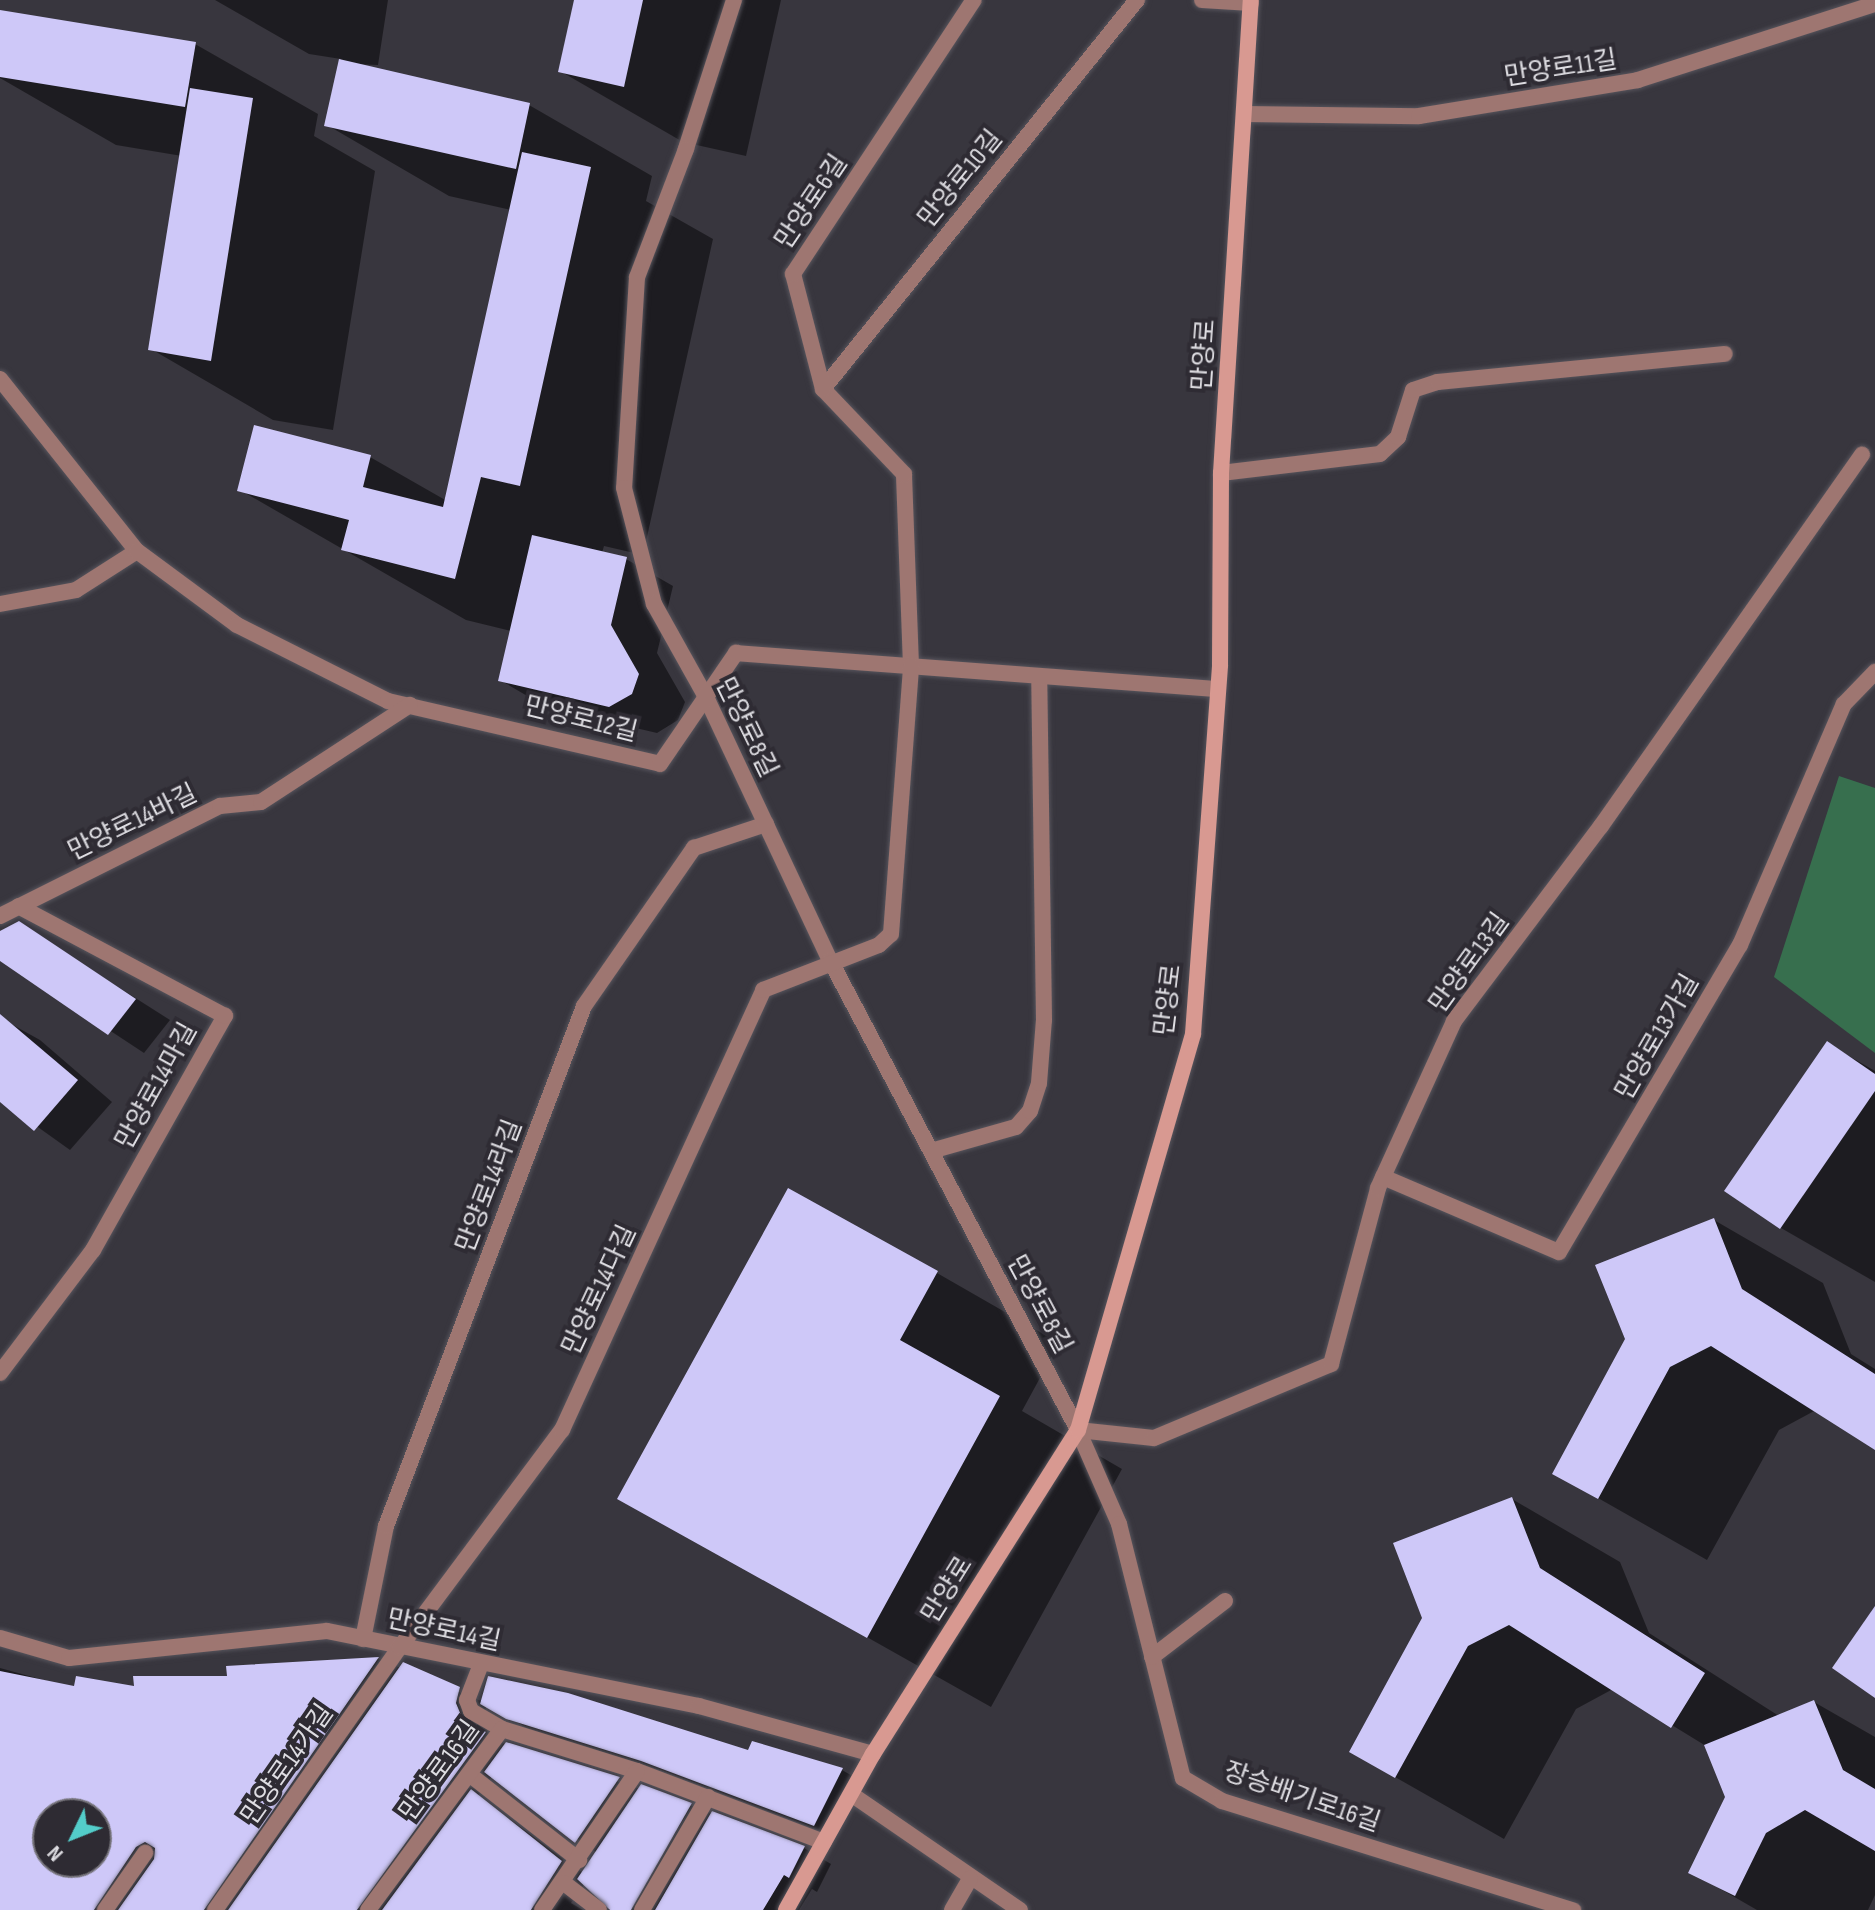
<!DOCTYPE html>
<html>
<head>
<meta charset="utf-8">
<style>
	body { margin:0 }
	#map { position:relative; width:1875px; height:1910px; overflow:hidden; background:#38363e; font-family:"Sofia Sans Condensed","Noto Sans KR",sans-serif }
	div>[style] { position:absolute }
	.green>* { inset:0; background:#376f4e }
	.shadow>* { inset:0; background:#0007 }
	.building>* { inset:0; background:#cec8f8 }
	.roads { filter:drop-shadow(0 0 2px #56545c) drop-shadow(0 0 2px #56545c) }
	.lane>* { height:16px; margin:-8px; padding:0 8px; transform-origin:8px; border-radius:8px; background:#9e7671 }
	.street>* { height:16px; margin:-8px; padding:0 8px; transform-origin:8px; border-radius:8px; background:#9e7671 }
	.secondary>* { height:16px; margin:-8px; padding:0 8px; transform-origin:8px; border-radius:8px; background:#d89991 }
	span { translate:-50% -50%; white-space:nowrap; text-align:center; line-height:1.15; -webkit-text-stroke:8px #2e2b33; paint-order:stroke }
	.street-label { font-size:26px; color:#dedde2 }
	.north { position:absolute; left:32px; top:1798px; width:80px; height:80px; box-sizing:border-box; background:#2e2b33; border:2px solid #747279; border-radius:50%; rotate:227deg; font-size:22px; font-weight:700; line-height:32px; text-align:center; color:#dedde2 }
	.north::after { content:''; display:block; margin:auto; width:28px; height:36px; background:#53cdca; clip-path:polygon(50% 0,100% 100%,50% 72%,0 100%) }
</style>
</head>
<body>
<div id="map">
	<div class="green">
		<i style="clip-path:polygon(1839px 776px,1875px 788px,1875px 1053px,1774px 977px)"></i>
	</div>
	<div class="shadow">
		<i style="clip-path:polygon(215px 0,388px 0,378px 65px,351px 64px,529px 105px,652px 176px,646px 201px,713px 239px,643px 555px,604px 546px,602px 553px,626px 559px,673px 586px,657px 653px,685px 702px,678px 720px,657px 733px,546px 707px,500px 680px,511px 631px,466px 620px,240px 490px,370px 457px,447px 501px,511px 210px,449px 196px,327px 125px,341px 59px,309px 54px)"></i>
		<i style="clip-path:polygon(576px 0,781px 0,746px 156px,683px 142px,560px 71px)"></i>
		<i style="clip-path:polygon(0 34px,195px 44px,318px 114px,314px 136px,375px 171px,333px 430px,273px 420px,151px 349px,182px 156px,116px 145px,0 78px)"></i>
		<i style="clip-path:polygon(19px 924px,170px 1020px,144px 1053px,0 958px,0 934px)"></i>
		<i style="clip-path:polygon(4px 1020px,40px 1040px,112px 1102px,70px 1150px,0 1100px,0 1025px)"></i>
		<i style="clip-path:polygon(1828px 1044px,1875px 1071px,1875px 1282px,1781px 1228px)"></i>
		<i style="clip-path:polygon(1714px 1220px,1823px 1283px,1851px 1354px,1875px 1369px,1875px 1448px,1816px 1410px,1779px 1430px,1707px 1560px,1554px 1473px)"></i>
		<i style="clip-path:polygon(937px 1273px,1059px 1343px,1022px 1411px,1122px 1469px,991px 1707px,620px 1498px)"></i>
		<i style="clip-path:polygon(1512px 1499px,1620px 1562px,1649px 1633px,1779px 1716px,1814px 1702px,1875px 1737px,1875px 1895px,1868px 1910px,1757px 1910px,1691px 1872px,1727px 1797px,1706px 1746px,1613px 1689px,1576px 1709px,1504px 1839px,1351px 1752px)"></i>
		<i style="clip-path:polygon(evenodd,379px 1659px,481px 1701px,490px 1678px,749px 1753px,842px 1770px,861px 1781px,834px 1836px,663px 1771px,528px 1729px,487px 1703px,483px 1719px,488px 1733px,506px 1745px,692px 1806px,627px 1910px,609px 1910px,608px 1901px,585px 1883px,571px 1903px,583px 1910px,0 1910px,0 1668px,76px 1689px,136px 1688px,229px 1678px,228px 1667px,379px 1659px,492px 1776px,597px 1853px,583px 1873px,478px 1796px,492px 1776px,379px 1659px,48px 1814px,96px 1814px,96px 1862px,48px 1862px,48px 1814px)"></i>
		<i style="clip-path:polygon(692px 1806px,804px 1848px,831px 1864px,817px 1892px,812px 1889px,799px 1910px,632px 1910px)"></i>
	</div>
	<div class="building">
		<i style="clip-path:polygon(574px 0,643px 0,624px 87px,558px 72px)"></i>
		<i style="clip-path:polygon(0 10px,196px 42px,185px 107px,0 77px)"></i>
		<i style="clip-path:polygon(339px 59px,530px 103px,516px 169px,324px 126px)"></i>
		<i style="clip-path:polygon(190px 88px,253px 98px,211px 361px,148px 350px)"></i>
		<i style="clip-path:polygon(522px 152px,591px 167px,520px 486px,481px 477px,455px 579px,341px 550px,349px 520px,237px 491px,254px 425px,371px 455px,363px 487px,443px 507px)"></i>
		<i style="clip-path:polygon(532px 535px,627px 557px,611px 625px,639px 674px,632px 694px,609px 707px,498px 681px)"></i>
		<i style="clip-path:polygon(19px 921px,136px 999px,108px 1035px,0 961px,0 931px)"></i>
		<i style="clip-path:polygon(0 1014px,78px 1080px,34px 1131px,0 1102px)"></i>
		<i style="clip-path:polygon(1827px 1041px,1875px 1074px,1875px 1091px,1780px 1229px,1724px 1191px)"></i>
		<i style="clip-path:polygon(788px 1188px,938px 1271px,900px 1340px,1000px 1396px,867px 1638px,617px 1499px)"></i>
		<i style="clip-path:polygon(1714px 1218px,1742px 1289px,1875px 1374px,1875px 1450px,1711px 1346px,1670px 1367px,1598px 1499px,1552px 1474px,1625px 1339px,1595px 1265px)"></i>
		<i style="clip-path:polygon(1512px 1497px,1540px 1568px,1705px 1673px,1671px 1728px,1509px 1625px,1468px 1646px,1395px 1778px,1349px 1752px,1422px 1618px,1393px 1543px)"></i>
		<i style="clip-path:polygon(1875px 1606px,1875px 1698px,1832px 1668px)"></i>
		<i style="clip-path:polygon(evenodd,379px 1657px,204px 1910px,118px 1910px,154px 1859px,155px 1848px,145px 1842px,136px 1847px,94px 1910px,0 1910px,0 1671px,74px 1686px,76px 1676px,134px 1686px,133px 1676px,227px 1676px,226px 1666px,379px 1657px,48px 1814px,96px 1814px,96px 1862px,48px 1862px,48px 1814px)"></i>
		<i style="clip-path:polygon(403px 1662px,460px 1687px,456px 1703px,461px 1715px,486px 1732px,357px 1910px,228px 1910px)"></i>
		<i style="clip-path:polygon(488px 1676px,568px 1693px,748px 1750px,752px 1741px,843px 1768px,814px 1826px,641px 1761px,506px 1719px,480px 1704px)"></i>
		<i style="clip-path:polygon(1814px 1700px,1843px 1770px,1875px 1789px,1875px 1851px,1805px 1810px,1766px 1833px,1735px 1896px,1688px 1873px,1725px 1797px,1704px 1745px)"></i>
		<i style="clip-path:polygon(506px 1742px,620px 1777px,575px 1843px,484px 1772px)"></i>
		<i style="clip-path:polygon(641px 1784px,692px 1803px,631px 1910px,610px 1910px,577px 1879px)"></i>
		<i style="clip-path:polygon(471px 1789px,562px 1861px,531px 1910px,382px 1910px)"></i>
		<i style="clip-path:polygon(712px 1811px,805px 1846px,789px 1878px,784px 1875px,763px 1910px,655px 1910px)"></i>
	</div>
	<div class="roads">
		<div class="lane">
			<i style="left:1202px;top:0;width:49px;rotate:3.5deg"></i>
			<i style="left:823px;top:389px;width:500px;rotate:-51.1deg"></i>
			<i style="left:1221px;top:473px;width:160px;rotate:-6.8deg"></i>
			<i style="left:1380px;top:454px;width:25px;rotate:-43deg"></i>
			<i style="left:1398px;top:437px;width:49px;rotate:-72.3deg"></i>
			<i style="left:1413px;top:390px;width:26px;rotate:-18deg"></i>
			<i style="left:1438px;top:382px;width:288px;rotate:-5.6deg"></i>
			<i style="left:0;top:604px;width:77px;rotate:-10.4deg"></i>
			<i style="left:76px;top:590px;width:72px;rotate:-32.6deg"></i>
			<i style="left:911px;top:666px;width:192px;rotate:-92.1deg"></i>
			<i style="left:904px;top:474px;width:117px;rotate:-133.6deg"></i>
			<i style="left:823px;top:389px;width:119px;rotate:-104.6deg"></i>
			<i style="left:793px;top:274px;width:328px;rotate:-56.6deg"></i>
			<i style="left:931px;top:1151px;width:88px;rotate:-15.8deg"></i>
			<i style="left:1016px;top:1127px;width:21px;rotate:-49deg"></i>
			<i style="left:1030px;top:1111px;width:29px;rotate:-72deg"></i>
			<i style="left:1039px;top:1083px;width:63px;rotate:-85.5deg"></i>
			<i style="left:1044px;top:1020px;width:344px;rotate:-90.8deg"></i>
			<i style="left:0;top:1373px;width:154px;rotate:-52.9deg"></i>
			<i style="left:93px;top:1250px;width:269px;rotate:-60.6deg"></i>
			<i style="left:225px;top:1016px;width:234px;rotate:-152deg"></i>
			<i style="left:363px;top:1639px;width:115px;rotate:-78.5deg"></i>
			<i style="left:386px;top:1526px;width:556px;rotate:-69.15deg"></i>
			<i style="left:584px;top:1006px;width:193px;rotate:-55.2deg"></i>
			<i style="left:694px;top:848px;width:76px;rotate:-18.4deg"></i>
			<i style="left:481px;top:1664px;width:39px;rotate:111deg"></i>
			<i style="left:467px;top:1700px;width:12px;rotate:70deg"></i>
			<i style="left:471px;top:1711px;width:36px;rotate:30deg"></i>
			<i style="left:502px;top:1729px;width:141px;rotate:17.3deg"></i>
			<i style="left:637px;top:1771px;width:200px;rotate:20.8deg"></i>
			<i style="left:469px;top:1774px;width:140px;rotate:38deg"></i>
			<i style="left:105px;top:1910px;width:70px;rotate:-54.9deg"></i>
			<i style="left:368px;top:1910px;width:225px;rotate:-53.5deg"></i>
			<i style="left:542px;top:1910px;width:168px;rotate:-55.6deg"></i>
			<i style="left:642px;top:1910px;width:131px;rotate:-59.7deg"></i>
		</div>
		<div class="street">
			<i style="left:734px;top:0;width:157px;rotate:107.9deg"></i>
			<i style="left:686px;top:149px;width:137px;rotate:110.9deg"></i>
			<i style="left:637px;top:277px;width:211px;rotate:93.5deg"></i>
			<i style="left:624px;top:488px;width:120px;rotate:75.5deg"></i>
			<i style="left:654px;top:604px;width:107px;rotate:60.8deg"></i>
			<i style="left:706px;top:697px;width:291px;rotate:64.8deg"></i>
			<i style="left:830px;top:960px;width:531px;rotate:62.18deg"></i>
			<i style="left:1078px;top:1430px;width:103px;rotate:66.4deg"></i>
			<i style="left:1119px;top:1524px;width:262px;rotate:75.9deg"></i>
			<i style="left:1183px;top:1778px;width:45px;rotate:30.5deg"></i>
			<i style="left:1222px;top:1801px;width:368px;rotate:17.3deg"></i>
			<i style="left:1244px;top:114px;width:175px;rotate:0.7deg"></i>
			<i style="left:1419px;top:116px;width:222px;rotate:-9.3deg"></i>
			<i style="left:1638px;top:80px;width:249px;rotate:-17.8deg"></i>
			<i style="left:0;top:379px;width:220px;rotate:51.5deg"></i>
			<i style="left:137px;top:551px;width:124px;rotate:36.5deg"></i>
			<i style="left:237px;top:625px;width:169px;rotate:26.7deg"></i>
			<i style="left:388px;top:701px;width:279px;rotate:13deg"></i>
			<i style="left:660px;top:764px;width:135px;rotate:-55.6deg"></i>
			<i style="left:736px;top:653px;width:483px;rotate:4.3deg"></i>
			<i style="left:0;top:916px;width:246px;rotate:-26.6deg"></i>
			<i style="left:220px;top:806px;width:41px;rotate:-5.6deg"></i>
			<i style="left:261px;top:802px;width:178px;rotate:-33.1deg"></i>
			<i style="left:1383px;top:1177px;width:191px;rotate:23.1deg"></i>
			<i style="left:1559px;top:1252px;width:356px;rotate:-59.5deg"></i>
			<i style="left:1740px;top:945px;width:262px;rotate:-66.7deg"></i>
			<i style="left:1844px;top:704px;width:45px;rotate:-45.9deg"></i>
			<i style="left:1078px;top:1430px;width:76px;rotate:6deg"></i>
			<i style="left:1154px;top:1438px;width:192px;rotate:-22.7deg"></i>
			<i style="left:1331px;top:1364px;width:182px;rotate:-75deg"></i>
			<i style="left:1378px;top:1188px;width:183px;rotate:-65.5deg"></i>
			<i style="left:1454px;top:1021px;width:244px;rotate:-53deg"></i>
			<i style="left:1601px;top:826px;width:454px;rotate:-54.9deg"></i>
			<i style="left:0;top:1638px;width:72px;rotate:16.2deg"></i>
			<i style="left:69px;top:1658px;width:259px;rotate:-6deg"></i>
			<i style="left:327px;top:1631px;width:379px;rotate:11.4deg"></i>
			<i style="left:699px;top:1706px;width:180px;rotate:15.4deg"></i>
			<i style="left:1152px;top:1657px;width:92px;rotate:-37.5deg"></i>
			<i style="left:851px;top:1794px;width:205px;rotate:34.5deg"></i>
			<i style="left:564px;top:1883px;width:44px;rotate:37.6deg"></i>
			<i style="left:215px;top:1910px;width:322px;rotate:-54.9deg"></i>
			<i style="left:400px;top:1647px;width:271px;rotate:-53.3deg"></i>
			<i style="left:562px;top:1430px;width:484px;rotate:-65.4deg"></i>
			<i style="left:763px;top:990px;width:124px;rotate:-21.2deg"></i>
			<i style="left:879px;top:945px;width:16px;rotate:-43deg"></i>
			<i style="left:891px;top:934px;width:269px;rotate:-85.7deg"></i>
			<i style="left:952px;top:1910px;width:36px;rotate:-60deg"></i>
		</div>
		<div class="secondary">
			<i style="left:786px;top:1910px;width:179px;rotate:-60.9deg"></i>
			<i style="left:873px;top:1754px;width:383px;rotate:-57.7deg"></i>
			<i style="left:1078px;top:1430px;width:412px;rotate:-73.8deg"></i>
			<i style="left:1193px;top:1034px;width:370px;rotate:-85.8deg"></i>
			<i style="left:1220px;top:665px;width:192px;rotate:-89.7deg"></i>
			<i style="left:1221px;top:473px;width:474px;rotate:-86.4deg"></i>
		</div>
	</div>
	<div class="street-label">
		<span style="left:1561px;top:69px;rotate:-9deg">만양로11길</span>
		<span style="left:961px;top:179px;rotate:-51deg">만양로10길</span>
		<span style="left:812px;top:202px;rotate:-56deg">만양로6길</span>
		<span style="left:1205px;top:355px;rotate:-86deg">만양로</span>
		<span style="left:581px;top:720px;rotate:14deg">만양로12길</span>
		<span style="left:746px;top:728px;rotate:64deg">만양로8길</span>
		<span style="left:133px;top:823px;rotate:-26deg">만양로14바길</span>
		<span style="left:1470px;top:963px;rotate:-54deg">만양로13길</span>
		<span style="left:1169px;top:1000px;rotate:-83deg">만양로</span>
		<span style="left:1658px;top:1037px;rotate:-60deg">만양로13가길</span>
		<span style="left:157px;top:1086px;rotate:-61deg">만양로14마길</span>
		<span style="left:490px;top:1186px;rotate:-69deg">만양로14라길</span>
		<span style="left:600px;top:1290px;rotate:-65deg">만양로14다길</span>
		<span style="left:1039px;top:1305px;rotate:62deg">만양로8길</span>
		<span style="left:948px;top:1590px;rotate:-58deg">만양로</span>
		<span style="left:444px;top:1631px;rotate:12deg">만양로14길</span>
		<span style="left:288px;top:1765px;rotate:-55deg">만양로14가길</span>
		<span style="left:440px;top:1771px;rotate:-54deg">만양로16길</span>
		<span style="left:1302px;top:1798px;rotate:19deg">장승배기로16길</span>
	</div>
	<div class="north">N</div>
</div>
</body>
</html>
